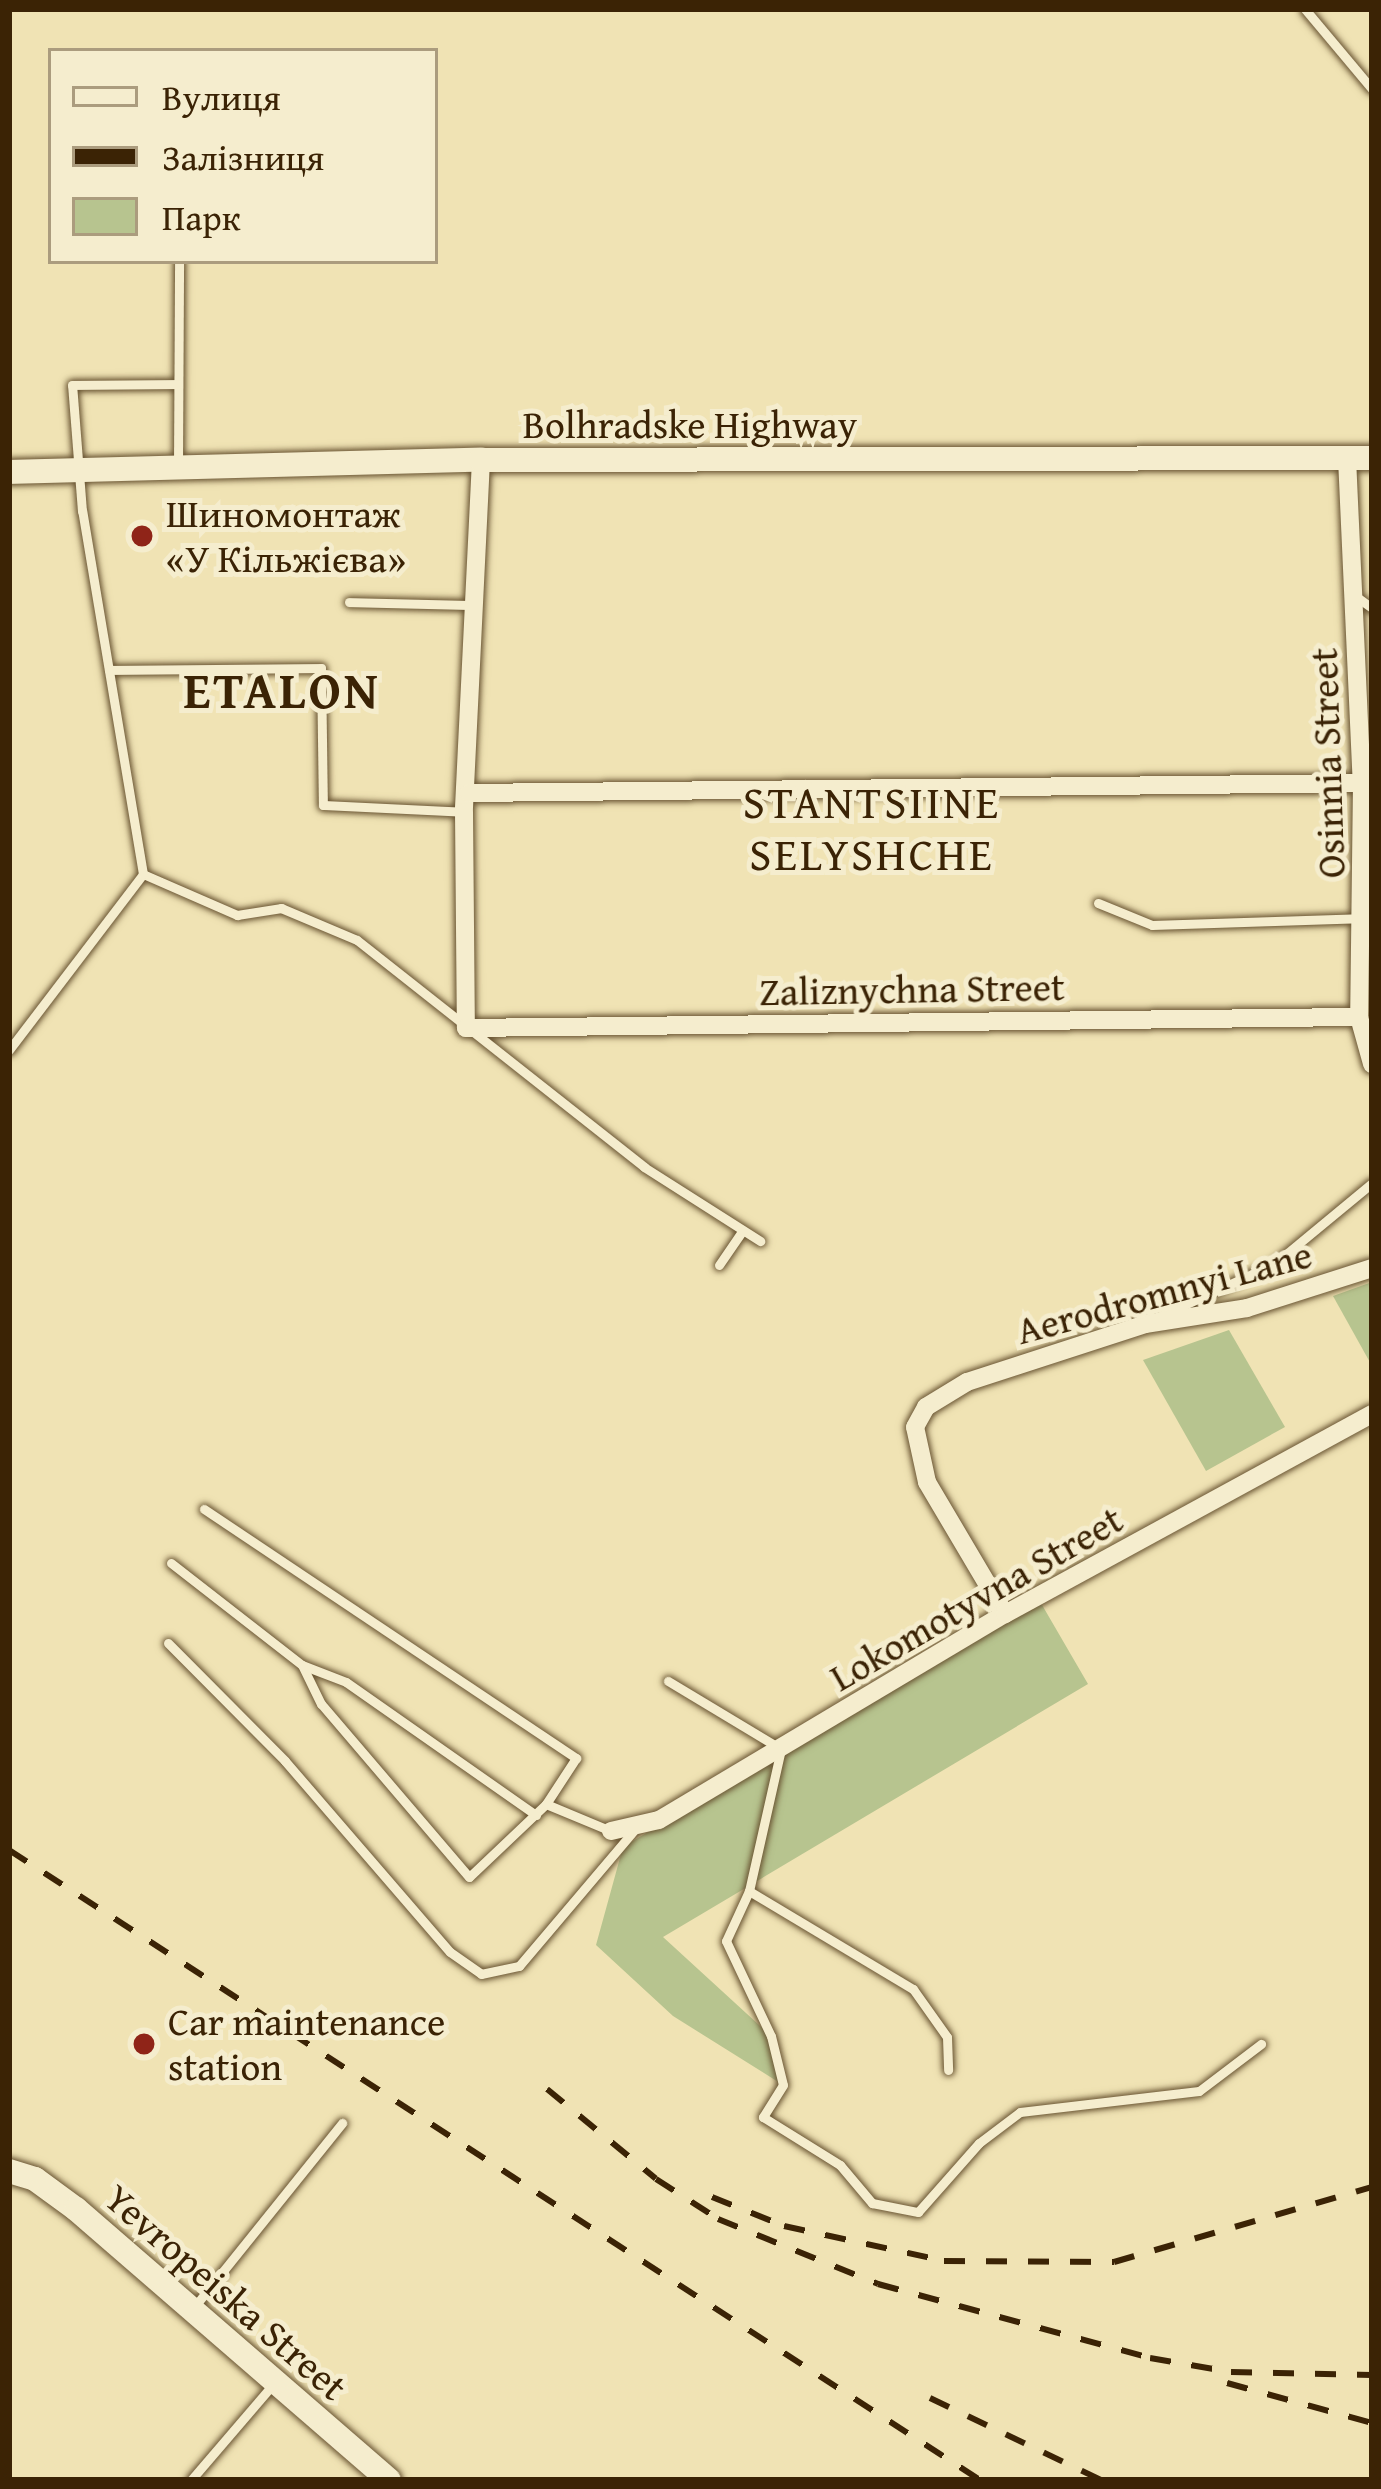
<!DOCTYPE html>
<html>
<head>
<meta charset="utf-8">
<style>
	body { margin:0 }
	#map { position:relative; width:1381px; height:2489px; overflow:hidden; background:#f0e3b4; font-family:"Gentium Book Plus",serif }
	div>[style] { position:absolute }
	.green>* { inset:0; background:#b7c48f }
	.roads { filter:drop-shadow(0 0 3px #685331) drop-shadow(0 0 3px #685331) }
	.service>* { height:9px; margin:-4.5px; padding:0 4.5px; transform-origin:4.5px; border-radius:4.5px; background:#f5edce }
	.minor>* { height:18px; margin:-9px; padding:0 9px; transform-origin:9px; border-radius:9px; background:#f5edce }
	.secondary>* { height:24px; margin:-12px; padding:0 12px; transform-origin:12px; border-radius:12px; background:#f5edce }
	.rail>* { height:6px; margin-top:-3px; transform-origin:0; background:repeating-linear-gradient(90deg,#3b2305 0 21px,transparent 0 42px) }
	.dots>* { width:33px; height:33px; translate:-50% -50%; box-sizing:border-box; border:6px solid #f5edce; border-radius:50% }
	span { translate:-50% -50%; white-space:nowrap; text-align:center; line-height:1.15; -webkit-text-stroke:10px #f5edce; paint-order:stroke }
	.street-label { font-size:39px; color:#3b2305 }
	.poi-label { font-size:39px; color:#3b2305 }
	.left { translate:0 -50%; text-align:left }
	.quarter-label { font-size:45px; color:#3b2305; letter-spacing:3px }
	.district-label { font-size:51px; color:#3b2305; font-weight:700; letter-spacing:3px }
	.frame { position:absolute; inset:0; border:12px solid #3b2305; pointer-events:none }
	.legend { position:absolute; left:48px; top:48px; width:390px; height:216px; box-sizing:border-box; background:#f5edce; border:3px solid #ab9c7e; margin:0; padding:15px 21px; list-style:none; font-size:36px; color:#3b2305 }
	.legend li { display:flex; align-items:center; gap:24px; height:60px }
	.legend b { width:60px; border:3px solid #ab9c7e }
</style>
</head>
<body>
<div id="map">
	<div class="green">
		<i style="clip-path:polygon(1372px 1282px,1372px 1366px,1333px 1296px)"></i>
		<i style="clip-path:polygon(1229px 1330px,1285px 1427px,1206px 1471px,1143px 1360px)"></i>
		<i style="clip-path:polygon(1038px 1598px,1088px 1684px,663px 1937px,771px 2036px,783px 2085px,673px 2016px,596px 1945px,623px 1847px)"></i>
	</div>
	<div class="roads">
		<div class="service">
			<i style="left:1305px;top:9px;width:104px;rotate:50.1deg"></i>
			<i style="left:178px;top:467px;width:206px;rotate:-89.7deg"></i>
			<i style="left:1354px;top:595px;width:22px;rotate:36deg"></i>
			<i style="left:349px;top:602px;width:126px;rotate:1.4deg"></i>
			<i style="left:109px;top:670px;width:212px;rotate:-0.5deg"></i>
			<i style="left:321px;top:668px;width:137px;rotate:89.2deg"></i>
			<i style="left:323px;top:805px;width:141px;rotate:2.8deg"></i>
			<i style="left:143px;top:874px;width:103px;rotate:23.6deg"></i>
			<i style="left:237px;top:915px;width:45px;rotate:-9deg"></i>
			<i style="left:281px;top:908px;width:82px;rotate:22.8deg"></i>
			<i style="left:357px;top:940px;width:366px;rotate:38.3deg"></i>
			<i style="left:644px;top:1167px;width:138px;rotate:32.5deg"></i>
			<i style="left:1098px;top:903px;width:58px;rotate:22.2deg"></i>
			<i style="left:1152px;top:925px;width:207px;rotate:-1.9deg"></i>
			<i style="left:9px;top:1050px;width:221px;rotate:-52.7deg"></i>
			<i style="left:143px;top:874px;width:368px;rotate:-99.5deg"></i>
			<i style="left:82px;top:511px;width:126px;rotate:-94.5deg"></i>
			<i style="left:72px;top:385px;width:106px;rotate:-0.5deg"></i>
			<i style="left:719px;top:1265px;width:42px;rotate:-55.6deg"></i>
			<i style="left:1160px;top:1316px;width:125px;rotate:-24.5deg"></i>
			<i style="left:1274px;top:1264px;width:127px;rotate:-39.6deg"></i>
			<i style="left:204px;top:1509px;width:448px;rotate:33.8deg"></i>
			<i style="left:576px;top:1758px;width:55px;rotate:123.1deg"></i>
			<i style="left:546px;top:1804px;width:106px;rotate:136.5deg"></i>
			<i style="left:469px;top:1877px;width:228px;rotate:-130.5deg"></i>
			<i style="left:321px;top:1704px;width:43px;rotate:-116deg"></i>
			<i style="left:171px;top:1563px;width:166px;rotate:37.9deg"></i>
			<i style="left:302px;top:1665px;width:47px;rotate:21.1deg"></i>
			<i style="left:346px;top:1682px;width:232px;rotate:35deg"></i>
			<i style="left:168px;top:1643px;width:166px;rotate:45.2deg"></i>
			<i style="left:285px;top:1761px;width:252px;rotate:49.2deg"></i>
			<i style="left:450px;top:1952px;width:38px;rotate:35deg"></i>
			<i style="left:481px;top:1974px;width:39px;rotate:-12deg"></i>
			<i style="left:519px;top:1966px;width:181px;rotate:-49.7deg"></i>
			<i style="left:668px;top:1681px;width:132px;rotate:31deg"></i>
			<i style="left:781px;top:1749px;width:146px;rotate:102.7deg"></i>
			<i style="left:749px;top:1891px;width:55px;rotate:114.7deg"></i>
			<i style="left:726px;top:1941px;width:105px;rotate:64.7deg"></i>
			<i style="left:771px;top:2036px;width:50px;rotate:76.2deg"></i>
			<i style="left:783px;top:2085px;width:38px;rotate:122deg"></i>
			<i style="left:763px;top:2117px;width:91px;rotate:31.9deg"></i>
			<i style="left:840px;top:2165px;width:50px;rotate:49.9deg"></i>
			<i style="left:872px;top:2203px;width:47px;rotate:11.1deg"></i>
			<i style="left:918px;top:2212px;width:92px;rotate:-48.5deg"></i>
			<i style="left:979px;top:2143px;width:51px;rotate:-37.1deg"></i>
			<i style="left:1020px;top:2112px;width:180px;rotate:-6.7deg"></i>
			<i style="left:1199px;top:2091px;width:78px;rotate:-37.2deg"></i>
			<i style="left:546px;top:1804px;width:70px;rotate:22.6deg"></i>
			<i style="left:749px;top:1891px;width:191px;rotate:30.9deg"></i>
			<i style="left:913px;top:1989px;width:59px;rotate:54.7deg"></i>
			<i style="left:947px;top:2037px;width:33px;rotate:88deg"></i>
			<i style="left:195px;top:2306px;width:235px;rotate:-51.2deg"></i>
			<i style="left:191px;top:2480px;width:129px;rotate:-49.4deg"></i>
		</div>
		<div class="minor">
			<i style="left:1347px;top:458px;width:325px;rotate:87.4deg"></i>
			<i style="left:1362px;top:783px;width:234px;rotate:90.7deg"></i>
			<i style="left:1359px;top:1017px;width:49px;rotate:74.5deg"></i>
			<i style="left:481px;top:460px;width:352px;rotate:92.8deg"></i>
			<i style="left:464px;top:812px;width:216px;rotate:89.5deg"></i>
			<i style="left:466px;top:1028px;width:893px;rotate:-0.71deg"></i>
			<i style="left:469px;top:793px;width:893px;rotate:-0.64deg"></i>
			<i style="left:1005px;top:1614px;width:153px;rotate:-120.6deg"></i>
			<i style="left:927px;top:1482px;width:56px;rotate:-102.3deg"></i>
			<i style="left:915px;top:1427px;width:23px;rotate:-61deg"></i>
			<i style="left:926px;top:1407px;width:48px;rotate:-31.4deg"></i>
			<i style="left:967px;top:1382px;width:187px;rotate:-18deg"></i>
			<i style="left:1145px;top:1324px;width:103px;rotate:-8.9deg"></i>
			<i style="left:1247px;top:1308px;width:131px;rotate:-17.7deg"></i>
			<i style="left:611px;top:1831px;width:49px;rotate:-12.9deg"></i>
			<i style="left:659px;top:1820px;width:403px;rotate:-30.8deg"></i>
			<i style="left:1005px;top:1614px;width:418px;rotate:-28.6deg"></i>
		</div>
		<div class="secondary">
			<i style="left:9px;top:472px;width:472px;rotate:-1.5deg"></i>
			<i style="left:481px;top:460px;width:891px;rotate:-0.13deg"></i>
			<i style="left:9px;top:2171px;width:27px;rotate:17deg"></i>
			<i style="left:35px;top:2179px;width:51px;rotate:36.2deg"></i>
			<i style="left:76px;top:2209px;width:414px;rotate:40.9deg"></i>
		</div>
	</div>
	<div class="rail">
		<i style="left:9px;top:1850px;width:1157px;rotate:32.98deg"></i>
		<i style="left:547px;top:2089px;width:141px;rotate:39.5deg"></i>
		<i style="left:656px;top:2179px;width:74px;rotate:32.8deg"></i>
		<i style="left:718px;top:2219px;width:173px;rotate:22.1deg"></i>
		<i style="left:878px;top:2284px;width:282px;rotate:15.2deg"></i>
		<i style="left:1150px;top:2358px;width:82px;rotate:9.8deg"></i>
		<i style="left:1231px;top:2372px;width:141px;rotate:1.2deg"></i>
		<i style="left:712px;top:2197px;width:78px;rotate:21.9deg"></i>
		<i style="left:784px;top:2226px;width:164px;rotate:12.3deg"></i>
		<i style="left:944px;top:2261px;width:170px;rotate:0.3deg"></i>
		<i style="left:1114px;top:2262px;width:269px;rotate:-16.2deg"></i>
		<i style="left:1227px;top:2383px;width:150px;rotate:15.4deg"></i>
		<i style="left:930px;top:2398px;width:190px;rotate:25.6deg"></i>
	</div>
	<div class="dots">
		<i style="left:142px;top:536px;background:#8f2418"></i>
		<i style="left:144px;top:2044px;background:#8f2418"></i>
	</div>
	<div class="street-label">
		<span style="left:690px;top:424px">Bolhradske Highway</span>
		<span style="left:1327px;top:763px;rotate:-92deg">Osinnia Street</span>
		<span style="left:912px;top:989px;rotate:-1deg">Zaliznychna Street</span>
		<span style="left:1164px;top:1292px;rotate:-15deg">Aerodromnyi Lane</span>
		<span style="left:976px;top:1598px;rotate:-30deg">Lokomotyvna Street</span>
		<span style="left:226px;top:2292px;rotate:41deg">Yevropeiska Street</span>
	</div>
	<div class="poi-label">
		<span class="left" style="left:166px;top:536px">Шиномонтаж<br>«У Кільжієва»</span>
		<span class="left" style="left:168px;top:2044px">Car maintenance<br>station</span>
	</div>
	<div class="quarter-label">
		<span style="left:872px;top:828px">STANTSIINE<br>SELYSHCHE</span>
	</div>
	<div class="district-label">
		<span style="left:282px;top:690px">ETALON</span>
	</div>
	<div class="frame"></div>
	<ul class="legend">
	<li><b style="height:15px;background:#f5edce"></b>Вулиця</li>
	<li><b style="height:15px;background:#3b2305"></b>Залізниця</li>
	<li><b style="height:33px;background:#b7c48f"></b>Парк</li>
	</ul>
</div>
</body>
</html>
